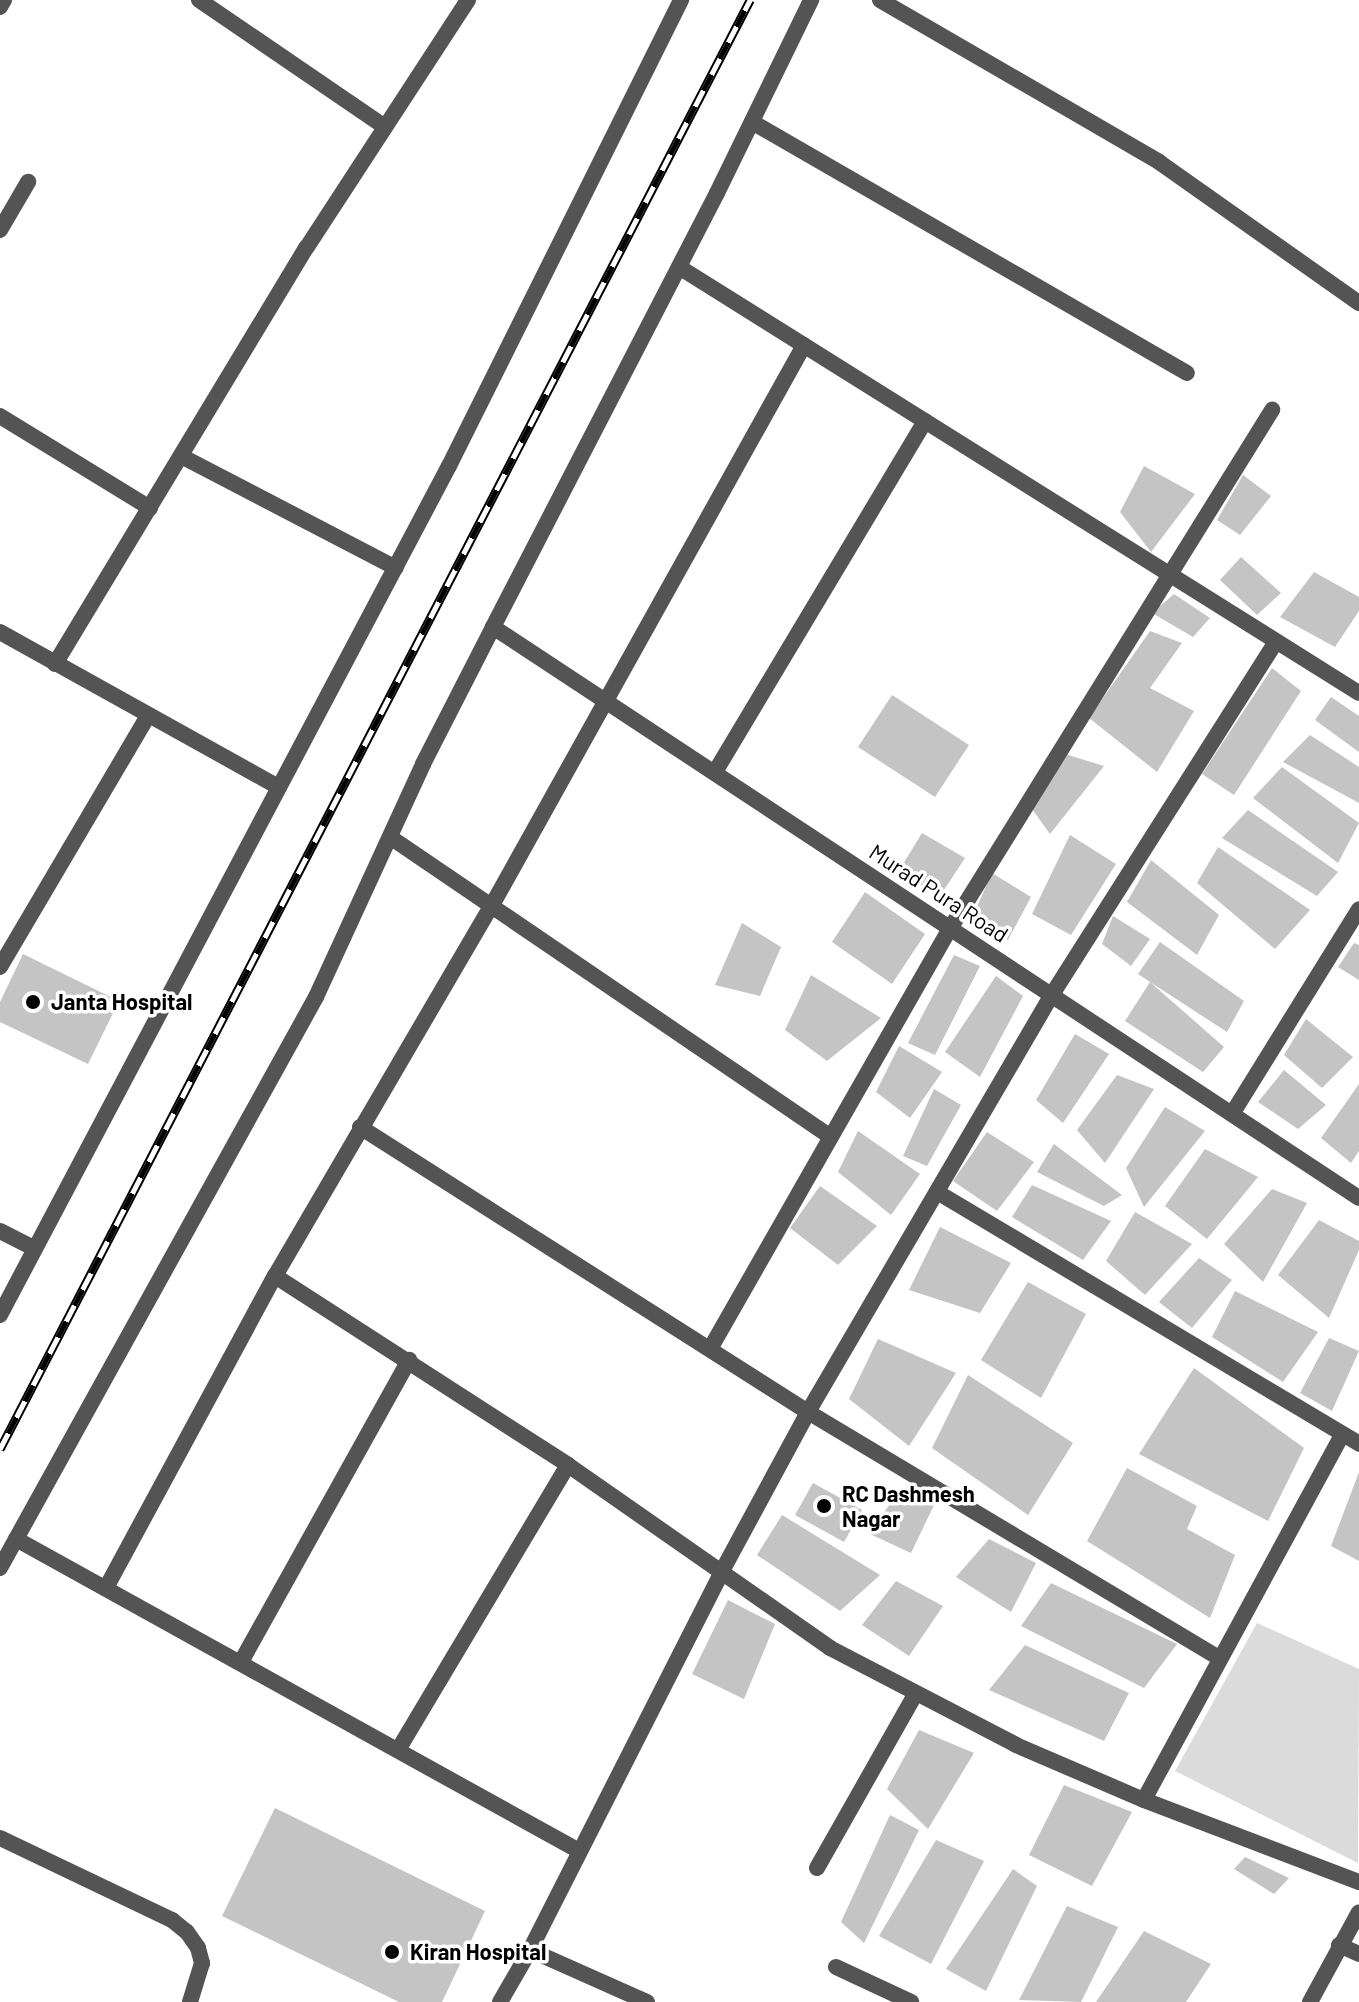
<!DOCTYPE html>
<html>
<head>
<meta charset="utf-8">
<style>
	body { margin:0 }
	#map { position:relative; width:1359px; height:2002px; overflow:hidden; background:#fff; font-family:Barlow,sans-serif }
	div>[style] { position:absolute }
	.green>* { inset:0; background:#dbdbdb }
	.building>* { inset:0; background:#c4c4c4 }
	.minor>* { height:16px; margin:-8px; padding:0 8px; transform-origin:8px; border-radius:8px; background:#545454 }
	.tertiary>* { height:16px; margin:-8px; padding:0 8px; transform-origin:8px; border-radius:8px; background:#545454 }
	.rail>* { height:9px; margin-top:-4.5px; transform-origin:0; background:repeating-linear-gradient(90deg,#fff 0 18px,#000 0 36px); box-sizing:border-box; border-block:2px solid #000 }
	.dots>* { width:22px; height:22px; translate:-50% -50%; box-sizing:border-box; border:4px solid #fff; border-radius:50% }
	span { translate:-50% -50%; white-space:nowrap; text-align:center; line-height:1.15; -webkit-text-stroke:7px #fff; paint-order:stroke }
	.street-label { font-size:22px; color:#000 }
	.poi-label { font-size:22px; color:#000; font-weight:700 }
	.left { translate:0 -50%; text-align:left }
</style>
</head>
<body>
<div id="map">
	<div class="green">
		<i style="clip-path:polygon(1257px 1623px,1359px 1669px,1358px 1863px,1175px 1771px)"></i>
	</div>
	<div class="building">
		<i style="clip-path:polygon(1144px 466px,1195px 494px,1151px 552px,1120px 512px)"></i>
		<i style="clip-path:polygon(1243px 475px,1271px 496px,1240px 535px,1217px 520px)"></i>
		<i style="clip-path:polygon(1241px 557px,1281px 593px,1257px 615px,1220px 580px)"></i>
		<i style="clip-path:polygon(1314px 572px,1359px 597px,1359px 611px,1335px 647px,1280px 617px)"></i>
		<i style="clip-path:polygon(1174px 594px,1210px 618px,1193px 637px,1152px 613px)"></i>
		<i style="clip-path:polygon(1150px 631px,1182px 643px,1150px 688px,1194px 711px,1157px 772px,1089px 718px)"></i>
		<i style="clip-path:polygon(1272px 668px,1301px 691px,1234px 795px,1202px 774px)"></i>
		<i style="clip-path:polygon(892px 695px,969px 745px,935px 797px,858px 747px)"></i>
		<i style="clip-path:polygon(1331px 697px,1359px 716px,1359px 752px,1315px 720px)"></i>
		<i style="clip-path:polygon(1310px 735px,1359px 767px,1359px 803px,1283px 762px)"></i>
		<i style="clip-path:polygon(1065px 754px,1104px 766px,1050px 834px,1032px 809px)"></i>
		<i style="clip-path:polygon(1282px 767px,1359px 823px,1338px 863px,1253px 798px)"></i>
		<i style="clip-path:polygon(1248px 810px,1338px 872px,1317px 896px,1222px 838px)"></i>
		<i style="clip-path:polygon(922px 833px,965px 858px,938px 899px,900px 869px)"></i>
		<i style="clip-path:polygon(1070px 835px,1116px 864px,1071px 935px,1032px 914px)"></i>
		<i style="clip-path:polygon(1218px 847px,1310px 910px,1275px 949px,1197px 883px)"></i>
		<i style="clip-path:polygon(1151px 860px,1219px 915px,1197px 955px,1127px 902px)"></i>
		<i style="clip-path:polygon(992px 873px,1031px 897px,1008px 940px,971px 920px)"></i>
		<i style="clip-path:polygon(865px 892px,925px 934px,892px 984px,832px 942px)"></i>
		<i style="clip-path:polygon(1113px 916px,1150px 939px,1131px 966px,1102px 944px)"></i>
		<i style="clip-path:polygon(742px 923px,781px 947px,760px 996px,715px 985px)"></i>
		<i style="clip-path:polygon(1160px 942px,1244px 1001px,1227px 1032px,1150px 982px,1224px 1047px,1203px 1072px,1125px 1021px,1150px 982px,1138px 974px)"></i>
		<i style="clip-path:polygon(1354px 943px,1359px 945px,1359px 980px,1338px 967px)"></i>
		<i style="clip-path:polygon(23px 954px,119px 1001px,88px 1064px,0 1022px,0 1002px)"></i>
		<i style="clip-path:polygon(954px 955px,980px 966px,935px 1055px,908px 1043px)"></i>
		<i style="clip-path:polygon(811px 975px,881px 1018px,827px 1061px,785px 1030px)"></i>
		<i style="clip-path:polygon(996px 976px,1023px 996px,980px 1077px,945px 1052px)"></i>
		<i style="clip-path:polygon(1306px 1019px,1353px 1057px,1322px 1088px,1284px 1055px)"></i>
		<i style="clip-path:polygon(1075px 1034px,1109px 1054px,1063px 1123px,1036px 1100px)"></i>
		<i style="clip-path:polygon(899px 1046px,942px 1072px,910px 1118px,876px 1092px)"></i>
		<i style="clip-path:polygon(1284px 1070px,1326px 1105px,1298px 1129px,1258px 1102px)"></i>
		<i style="clip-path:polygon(1117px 1075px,1154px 1089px,1105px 1163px,1077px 1130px)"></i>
		<i style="clip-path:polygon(1359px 1084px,1359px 1151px,1351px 1163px,1321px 1138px)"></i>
		<i style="clip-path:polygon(934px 1089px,961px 1105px,927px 1166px,903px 1156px)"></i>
		<i style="clip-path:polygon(1165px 1107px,1205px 1131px,1144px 1207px,1126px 1168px)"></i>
		<i style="clip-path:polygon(858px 1131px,920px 1174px,891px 1215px,838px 1172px)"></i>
		<i style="clip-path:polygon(987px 1132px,1034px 1162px,997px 1211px,953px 1181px)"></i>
		<i style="clip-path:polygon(1054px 1144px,1122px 1195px,1104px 1206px,1037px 1172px)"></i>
		<i style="clip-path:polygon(1205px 1149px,1258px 1177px,1207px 1239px,1165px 1206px)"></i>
		<i style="clip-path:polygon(1032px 1185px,1111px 1221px,1083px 1260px,1012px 1217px)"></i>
		<i style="clip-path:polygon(820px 1186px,877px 1226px,838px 1265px,790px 1228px)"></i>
		<i style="clip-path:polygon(1272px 1189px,1307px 1203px,1263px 1282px,1224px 1244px)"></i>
		<i style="clip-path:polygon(1135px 1212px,1192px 1244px,1145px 1295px,1106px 1261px)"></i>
		<i style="clip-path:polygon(1319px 1220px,1359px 1241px,1359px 1250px,1329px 1318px,1278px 1275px)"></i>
		<i style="clip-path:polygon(940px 1227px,1011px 1263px,980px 1313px,909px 1290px)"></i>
		<i style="clip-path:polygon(1199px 1258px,1232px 1280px,1192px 1328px,1159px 1302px)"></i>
		<i style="clip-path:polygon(1028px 1282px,1086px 1314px,1041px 1398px,981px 1360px)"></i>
		<i style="clip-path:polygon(1235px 1291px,1318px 1332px,1283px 1382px,1212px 1337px)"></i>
		<i style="clip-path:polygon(1329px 1338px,1359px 1351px,1332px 1411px,1300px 1393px)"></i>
		<i style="clip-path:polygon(878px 1339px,956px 1373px,909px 1446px,849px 1399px)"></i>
		<i style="clip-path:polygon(1194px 1368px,1304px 1448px,1268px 1521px,1139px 1454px)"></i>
		<i style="clip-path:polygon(968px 1375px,1073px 1443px,1028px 1515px,932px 1448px)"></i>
		<i style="clip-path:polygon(1127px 1468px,1197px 1506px,1187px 1529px,1235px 1555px,1210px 1618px,1087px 1541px)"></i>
		<i style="clip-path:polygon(1359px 1472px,1359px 1561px,1331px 1546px)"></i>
		<i style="clip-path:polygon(813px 1483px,862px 1510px,844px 1542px,795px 1515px)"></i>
		<i style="clip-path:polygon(901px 1487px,935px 1503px,911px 1553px,870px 1534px)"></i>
		<i style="clip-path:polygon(782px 1515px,880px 1575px,840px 1611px,757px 1555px)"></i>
		<i style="clip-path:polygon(989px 1539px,1036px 1563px,1011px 1612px,956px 1577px)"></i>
		<i style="clip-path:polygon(896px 1581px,943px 1606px,909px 1656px,862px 1625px)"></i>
		<i style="clip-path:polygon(1051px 1583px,1177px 1644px,1144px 1688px,1021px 1626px)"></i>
		<i style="clip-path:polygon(728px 1600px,775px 1624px,744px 1699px,692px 1674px)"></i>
		<i style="clip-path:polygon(1025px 1645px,1129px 1693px,1104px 1741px,989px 1690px)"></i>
		<i style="clip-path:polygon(919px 1730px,974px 1753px,928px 1829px,887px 1789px)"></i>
		<i style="clip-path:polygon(1064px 1785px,1132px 1812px,1092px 1886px,1029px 1855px)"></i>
		<i style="clip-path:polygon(275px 1808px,485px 1911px,442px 2002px,399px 2002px,222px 1916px)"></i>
		<i style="clip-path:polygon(890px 1815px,919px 1830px,864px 1943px,841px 1922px)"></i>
		<i style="clip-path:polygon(936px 1840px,984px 1861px,931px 1964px,879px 1936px)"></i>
		<i style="clip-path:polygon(1245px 1857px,1289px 1878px,1274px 1894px,1234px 1869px)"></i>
		<i style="clip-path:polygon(1013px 1869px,1037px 1886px,986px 1991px,946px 1969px)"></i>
		<i style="clip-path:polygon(1067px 1906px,1118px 1927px,1081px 2002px,1019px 2000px)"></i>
		<i style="clip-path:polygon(1144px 1931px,1211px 1964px,1186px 2002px,1096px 2002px)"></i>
	</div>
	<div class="minor">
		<i style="left:199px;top:0;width:225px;rotate:34.3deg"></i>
		<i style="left:880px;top:0;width:323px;rotate:30.1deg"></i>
		<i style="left:1159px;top:162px;width:245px;rotate:35.2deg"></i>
		<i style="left:0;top:7px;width:8px;rotate:-60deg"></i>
		<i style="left:752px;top:122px;width:502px;rotate:29.99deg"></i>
		<i style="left:0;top:230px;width:56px;rotate:-59.7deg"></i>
		<i style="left:679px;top:267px;width:802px;rotate:32.07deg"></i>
		<i style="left:0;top:416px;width:176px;rotate:31.5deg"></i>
		<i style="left:181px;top:456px;width:242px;rotate:27.5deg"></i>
		<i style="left:493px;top:627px;width:488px;rotate:-62.7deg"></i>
		<i style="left:717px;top:193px;width:215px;rotate:-64deg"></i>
		<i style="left:0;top:632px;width:318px;rotate:29.1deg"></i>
		<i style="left:55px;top:664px;width:487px;rotate:-58.9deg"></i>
		<i style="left:307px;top:247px;width:295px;rotate:-56.9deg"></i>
		<i style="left:715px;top:772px;width:409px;rotate:-59.1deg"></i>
		<i style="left:390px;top:837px;width:533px;rotate:34.23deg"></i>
		<i style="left:0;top:967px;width:290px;rotate:-59.5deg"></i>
		<i style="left:1232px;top:1114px;width:241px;rotate:-58.2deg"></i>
		<i style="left:360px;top:1127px;width:531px;rotate:32.46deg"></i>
		<i style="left:808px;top:1412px;width:480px;rotate:30.9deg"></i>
		<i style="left:937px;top:1192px;width:492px;rotate:30.8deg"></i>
		<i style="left:0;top:1231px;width:39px;rotate:27deg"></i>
		<i style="left:275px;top:1276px;width:349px;rotate:32.8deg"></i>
		<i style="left:568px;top:1465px;width:320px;rotate:34.9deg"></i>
		<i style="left:830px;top:1648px;width:210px;rotate:27.5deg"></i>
		<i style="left:1016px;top:1745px;width:139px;rotate:23.3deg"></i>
		<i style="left:0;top:1315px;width:960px;rotate:-62.13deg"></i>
		<i style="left:449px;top:466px;width:521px;rotate:-63.53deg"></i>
		<i style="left:710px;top:1349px;width:486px;rotate:-60.3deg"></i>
		<i style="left:951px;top:927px;width:609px;rotate:-58.16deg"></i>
		<i style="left:1342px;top:1435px;width:415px;rotate:118.5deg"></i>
		<i style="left:1144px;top:1800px;width:230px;rotate:20.9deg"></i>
		<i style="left:16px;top:1539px;width:644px;rotate:28.99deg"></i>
		<i style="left:106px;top:1588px;width:355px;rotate:-61.6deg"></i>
		<i style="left:275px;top:1276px;width:428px;rotate:-59.7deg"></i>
		<i style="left:491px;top:907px;width:643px;rotate:-60.88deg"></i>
		<i style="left:241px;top:1662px;width:346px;rotate:-60.9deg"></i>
		<i style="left:398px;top:1750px;width:332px;rotate:-59.2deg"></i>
		<i style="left:0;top:1838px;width:191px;rotate:25.5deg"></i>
		<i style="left:172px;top:1920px;width:19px;rotate:39deg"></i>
		<i style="left:187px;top:1932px;width:19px;rotate:55deg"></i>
		<i style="left:198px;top:1948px;width:16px;rotate:75deg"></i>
		<i style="left:202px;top:1963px;width:41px;rotate:107.1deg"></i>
		<i style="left:817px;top:1868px;width:199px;rotate:-60.5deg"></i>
		<i style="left:1339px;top:1945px;width:22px;rotate:24deg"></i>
		<i style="left:836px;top:1967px;width:83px;rotate:25deg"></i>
		<i style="left:500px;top:2002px;width:60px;rotate:-60deg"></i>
		<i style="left:647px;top:2002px;width:128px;rotate:-156deg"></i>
		<i style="left:530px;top:1950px;width:423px;rotate:-63.1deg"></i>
		<i style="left:721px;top:1573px;width:183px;rotate:-61.6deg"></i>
		<i style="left:808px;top:1412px;width:485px;rotate:-59.7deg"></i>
		<i style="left:1053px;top:993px;width:416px;rotate:-57.6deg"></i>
		<i style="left:1310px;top:2002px;width:102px;rotate:-61.4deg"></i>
	</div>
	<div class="tertiary">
		<i style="left:0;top:1568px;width:653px;rotate:-61.04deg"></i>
		<i style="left:316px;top:997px;width:256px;rotate:-65.3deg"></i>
		<i style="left:423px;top:764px;width:154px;rotate:-62.9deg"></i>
		<i style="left:493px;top:627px;width:1037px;rotate:33.4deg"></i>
	</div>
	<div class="rail">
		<i style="left:0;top:1449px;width:1632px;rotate:-62.63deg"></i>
	</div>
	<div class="dots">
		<i style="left:33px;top:1002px;background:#000"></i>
		<i style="left:824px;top:1506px;background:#000"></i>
		<i style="left:392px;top:1952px;background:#000"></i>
	</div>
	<div class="street-label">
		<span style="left:939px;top:893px;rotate:33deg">Murad Pura Road</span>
	</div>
	<div class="poi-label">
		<span class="left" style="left:51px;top:1002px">Janta Hospital</span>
		<span class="left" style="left:842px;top:1506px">RC Dashmesh<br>Nagar</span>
		<span class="left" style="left:410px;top:1952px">Kiran Hospital</span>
	</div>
</div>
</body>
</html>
